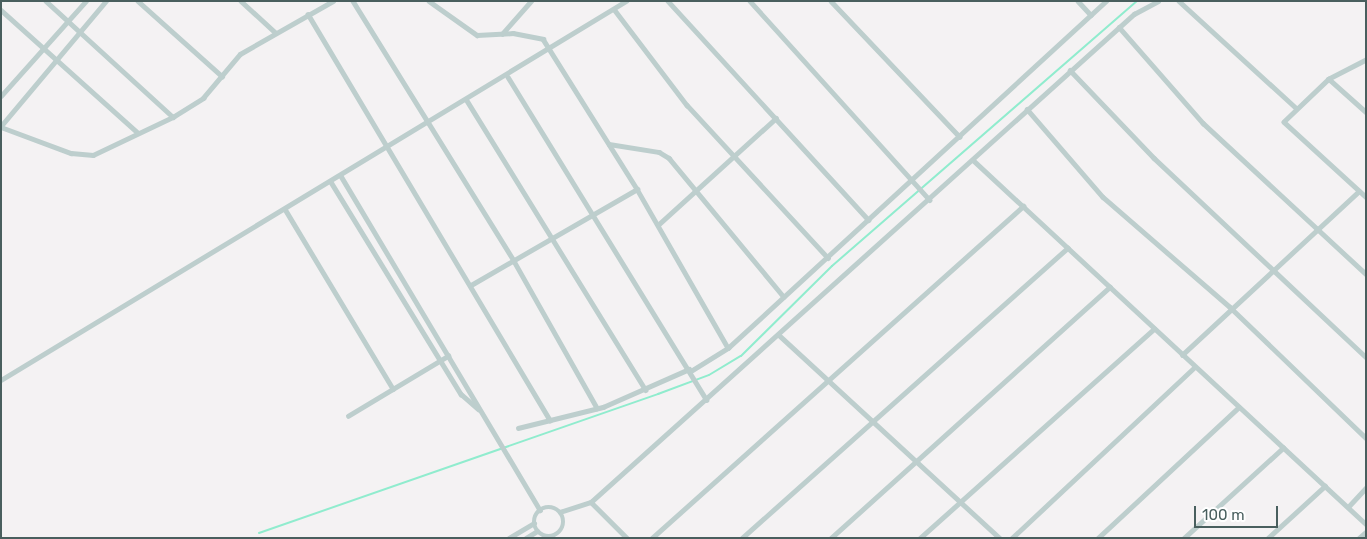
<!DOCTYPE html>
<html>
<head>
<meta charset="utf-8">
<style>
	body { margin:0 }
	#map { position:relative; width:1367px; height:539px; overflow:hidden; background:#f4f2f3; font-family:Rubik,sans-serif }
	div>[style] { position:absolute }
	.stream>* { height:2px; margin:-1px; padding:0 1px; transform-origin:1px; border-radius:1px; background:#90ecce }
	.street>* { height:4.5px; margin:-2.25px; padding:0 2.25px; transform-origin:2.25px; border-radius:2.25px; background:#bdcecd }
	.street>.ring { margin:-2.25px; padding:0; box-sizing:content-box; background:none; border:4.5px solid #bdcecd; border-radius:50% }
	span { translate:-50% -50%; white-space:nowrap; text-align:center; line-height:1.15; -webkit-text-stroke:4px #fff; paint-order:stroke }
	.frame { position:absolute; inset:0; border:2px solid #495f5e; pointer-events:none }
	.scale { position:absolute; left:1194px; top:506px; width:84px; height:22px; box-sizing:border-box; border:2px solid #495f5e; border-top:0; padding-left:6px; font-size:15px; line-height:18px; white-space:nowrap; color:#495f5e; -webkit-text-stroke:4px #fff; paint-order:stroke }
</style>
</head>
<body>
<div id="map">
	<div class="stream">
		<i style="left:259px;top:533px;width:423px;rotate:-19.2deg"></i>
		<i style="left:658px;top:394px;width:54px;rotate:-20.4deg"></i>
		<i style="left:709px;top:375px;width:37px;rotate:-31deg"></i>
		<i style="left:741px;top:356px;width:128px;rotate:-44.7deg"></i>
		<i style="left:832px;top:266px;width:404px;rotate:-41deg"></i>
	</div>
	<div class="street">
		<i style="left:46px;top:1px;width:172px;rotate:42.4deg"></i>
		<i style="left:138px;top:1px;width:113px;rotate:41.8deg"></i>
		<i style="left:241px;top:1px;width:46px;rotate:42.4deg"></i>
		<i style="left:353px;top:1px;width:306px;rotate:58.2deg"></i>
		<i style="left:514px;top:261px;width:169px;rotate:60.5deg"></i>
		<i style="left:429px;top:1px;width:59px;rotate:35.3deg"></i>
		<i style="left:477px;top:35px;width:36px;rotate:-3deg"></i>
		<i style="left:513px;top:33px;width:31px;rotate:11deg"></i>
		<i style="left:543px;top:39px;width:177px;rotate:57.9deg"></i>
		<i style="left:637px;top:189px;width:183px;rotate:60.2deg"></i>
		<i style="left:668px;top:1px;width:297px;rotate:47.5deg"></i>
		<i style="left:750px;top:1px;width:268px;rotate:47.9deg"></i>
		<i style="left:831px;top:1px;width:187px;rotate:46.5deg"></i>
		<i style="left:1078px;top:1px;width:19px;rotate:47deg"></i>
		<i style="left:1179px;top:1px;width:159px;rotate:42.4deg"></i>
		<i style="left:614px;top:9px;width:121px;rotate:52.8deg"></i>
		<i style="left:687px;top:105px;width:208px;rotate:47.3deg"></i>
		<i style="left:1px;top:10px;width:183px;rotate:41.9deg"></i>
		<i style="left:308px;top:14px;width:473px;rotate:59.2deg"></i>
		<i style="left:1119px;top:27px;width:128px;rotate:48.8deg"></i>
		<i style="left:1203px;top:123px;width:222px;rotate:42.8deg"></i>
		<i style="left:502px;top:34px;width:44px;rotate:-48.7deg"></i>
		<i style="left:1366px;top:60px;width:42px;rotate:152.8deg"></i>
		<i style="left:1329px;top:79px;width:62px;rotate:136.3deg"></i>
		<i style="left:1284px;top:122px;width:111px;rotate:42.4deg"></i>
		<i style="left:1070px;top:70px;width:122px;rotate:46.3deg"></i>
		<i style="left:1154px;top:158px;width:291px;rotate:43.2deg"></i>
		<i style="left:508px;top:77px;width:379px;rotate:58.4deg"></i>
		<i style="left:1329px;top:79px;width:50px;rotate:41.7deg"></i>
		<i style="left:1px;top:96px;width:127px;rotate:-48.2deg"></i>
		<i style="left:466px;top:99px;width:342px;rotate:58.3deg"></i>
		<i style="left:1027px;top:109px;width:116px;rotate:49.2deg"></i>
		<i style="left:1103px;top:197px;width:168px;rotate:40.9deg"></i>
		<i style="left:1230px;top:307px;width:189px;rotate:43.9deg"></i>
		<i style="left:1px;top:126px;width:163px;rotate:-50deg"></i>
		<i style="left:1px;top:127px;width:75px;rotate:20.4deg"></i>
		<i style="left:71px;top:153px;width:22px;rotate:5deg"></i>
		<i style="left:93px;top:155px;width:89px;rotate:-25.4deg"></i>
		<i style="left:173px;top:117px;width:36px;rotate:-32deg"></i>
		<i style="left:203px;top:98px;width:57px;rotate:-49.9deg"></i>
		<i style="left:240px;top:54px;width:107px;rotate:-29.7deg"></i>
		<i style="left:609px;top:144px;width:51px;rotate:9.1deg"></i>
		<i style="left:659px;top:152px;width:12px;rotate:31deg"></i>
		<i style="left:669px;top:158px;width:180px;rotate:50.4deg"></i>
		<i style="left:973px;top:160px;width:536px;rotate:42.81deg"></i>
		<i style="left:341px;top:176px;width:389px;rotate:59.2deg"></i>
		<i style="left:331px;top:182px;width:249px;rotate:58.5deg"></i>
		<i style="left:461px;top:394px;width:23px;rotate:41deg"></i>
		<i style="left:285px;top:209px;width:210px;rotate:59deg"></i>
		<i style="left:658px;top:225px;width:159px;rotate:-42.2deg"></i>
		<i style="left:471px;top:285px;width:192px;rotate:-30deg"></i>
		<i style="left:780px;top:336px;width:299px;rotate:42.6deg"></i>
		<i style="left:1182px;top:355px;width:241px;rotate:-42.8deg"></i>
		<i style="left:691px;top:371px;width:44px;rotate:-31.9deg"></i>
		<i style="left:728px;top:348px;width:513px;rotate:-42.55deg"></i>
		<i style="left:1px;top:380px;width:731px;rotate:-31.23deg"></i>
		<i style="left:348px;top:416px;width:117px;rotate:-31deg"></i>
		<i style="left:518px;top:428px;width:88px;rotate:-13.9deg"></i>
		<i style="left:603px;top:407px;width:94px;rotate:-23.8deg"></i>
		<i style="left:591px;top:502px;width:51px;rotate:45deg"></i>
		<i class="ring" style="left:534px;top:507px;width:25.5px;height:25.5px"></i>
		<i style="left:1348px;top:507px;width:26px;rotate:-47deg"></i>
		<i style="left:560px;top:512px;width:33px;rotate:-18deg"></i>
		<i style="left:591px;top:502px;width:730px;rotate:-41.95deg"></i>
		<i style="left:1134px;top:14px;width:27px;rotate:-28deg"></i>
		<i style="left:509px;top:538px;width:29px;rotate:-31deg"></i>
		<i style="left:526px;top:538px;width:13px;rotate:-32deg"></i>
		<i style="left:652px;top:538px;width:498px;rotate:-41.8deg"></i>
		<i style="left:742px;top:538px;width:436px;rotate:-41.7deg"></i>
		<i style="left:831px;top:538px;width:375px;rotate:-42deg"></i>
		<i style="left:920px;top:538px;width:314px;rotate:-41.8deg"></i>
		<i style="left:1012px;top:538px;width:250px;rotate:-43.1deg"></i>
		<i style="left:1098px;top:538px;width:192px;rotate:-42.9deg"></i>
		<i style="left:1184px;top:538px;width:134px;rotate:-42.3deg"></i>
		<i style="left:1268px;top:538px;width:77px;rotate:-42.4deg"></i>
		<i style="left:1359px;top:538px;width:9px;rotate:-41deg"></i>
	</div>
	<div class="frame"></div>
	<div class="scale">100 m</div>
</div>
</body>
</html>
